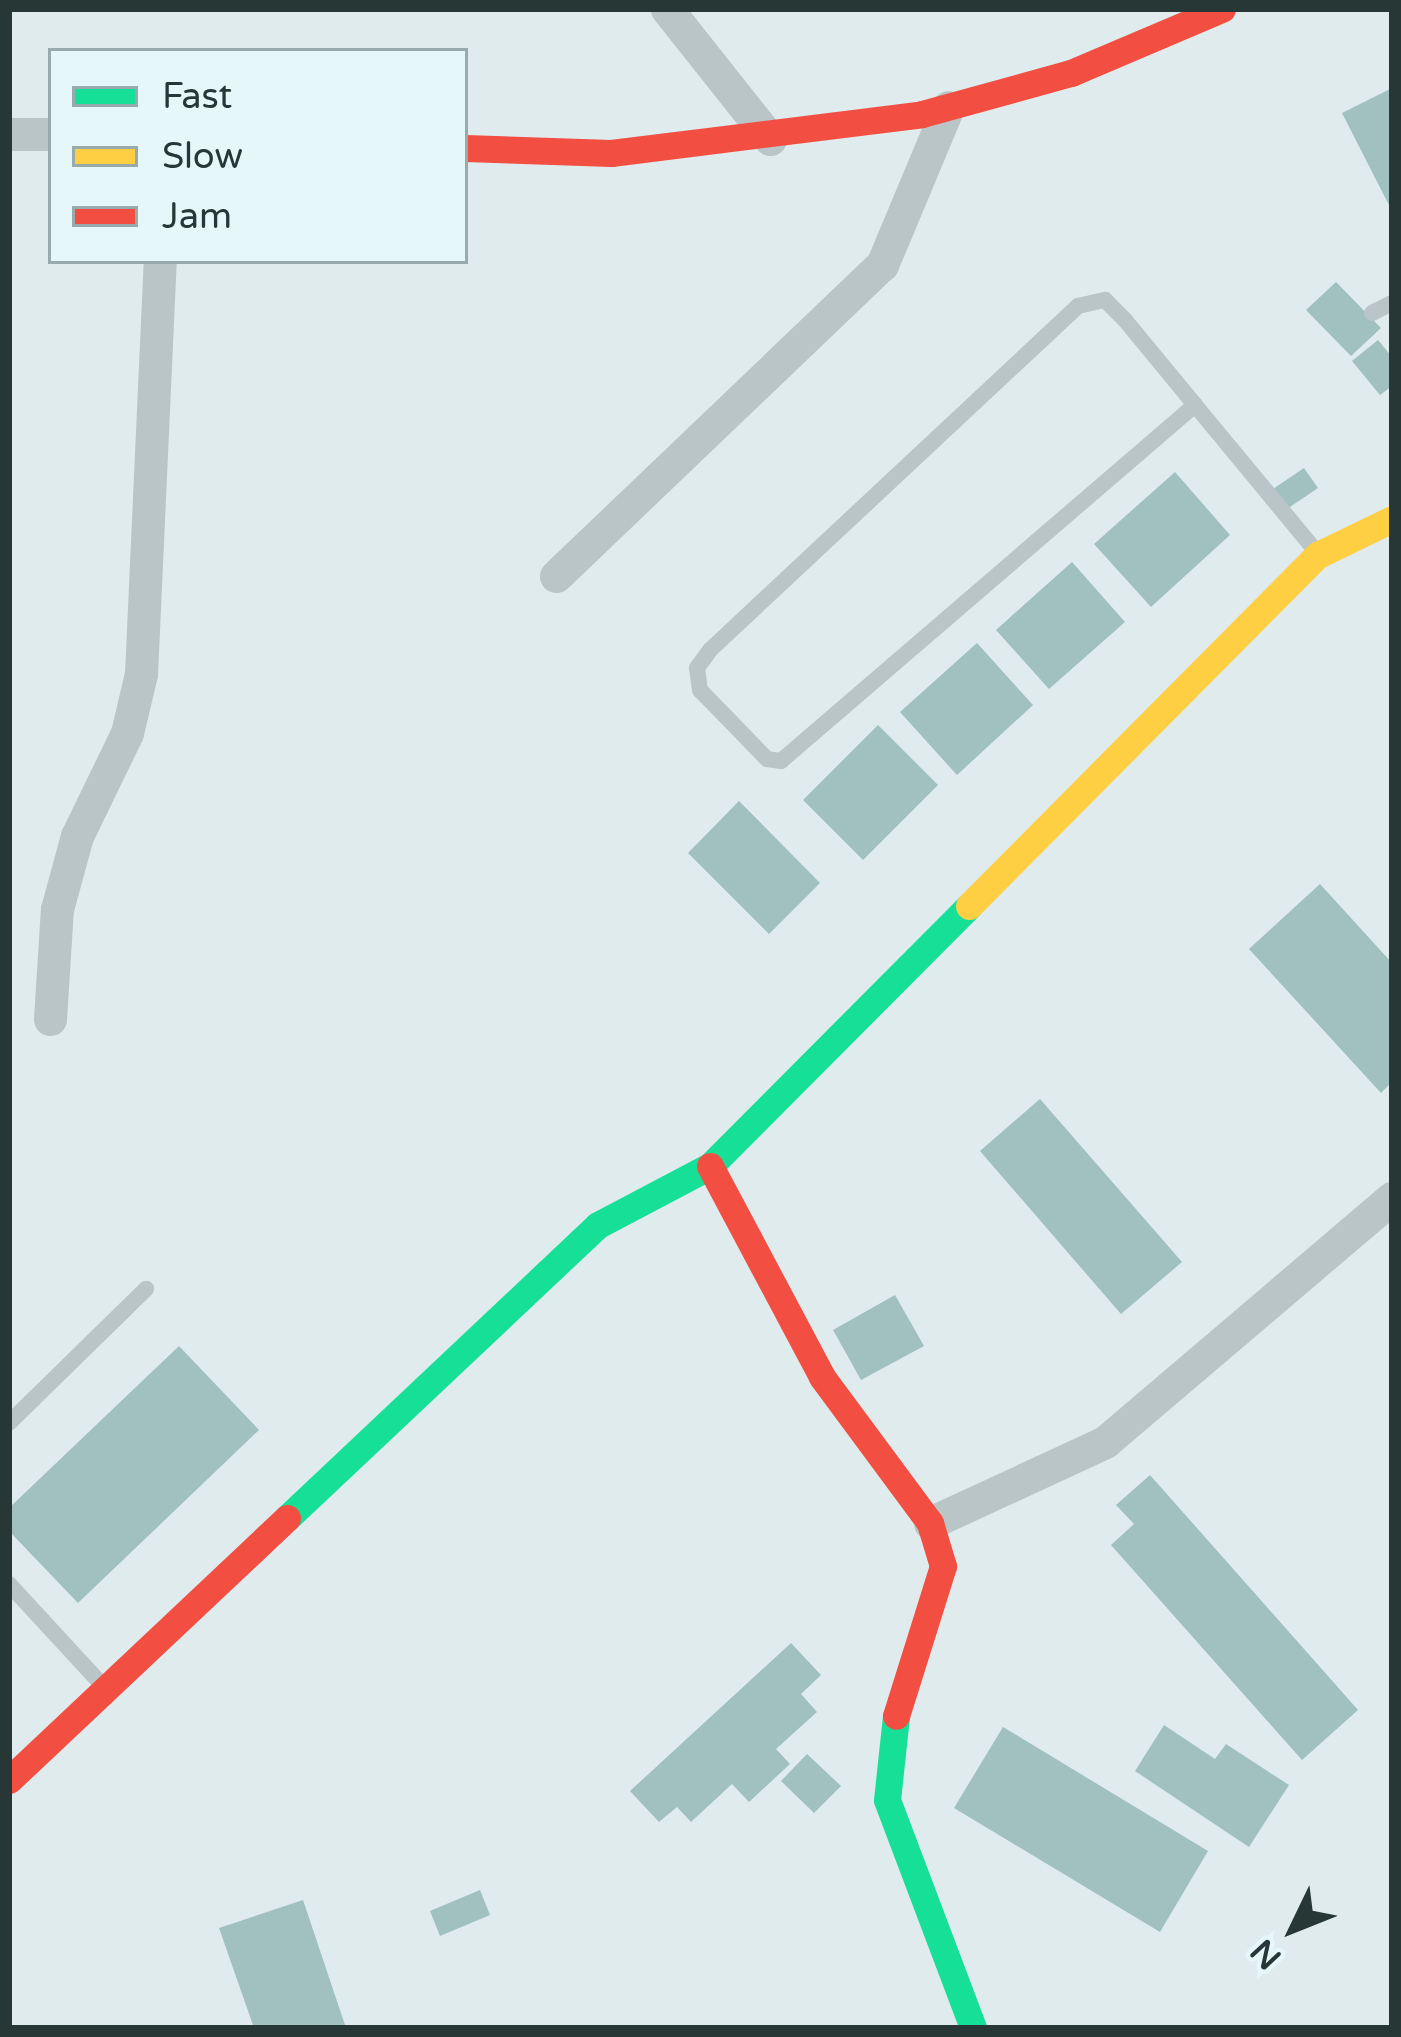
<!DOCTYPE html>
<html>
<head>
<meta charset="utf-8">
<style>
	body { margin:0 }
	#map { position:relative; width:1401px; height:2037px; overflow:hidden; background:#dfebed; font-family:"Varela Round",sans-serif }
	div>[style] { position:absolute }
	.building>* { inset:0; background:#a0c1be }
	.lane>* { height:16px; margin:-8px; padding:0 8px; transform-origin:8px; border-radius:8px; background:#b9c5c6 }
	.street>* { height:33px; margin:-16.5px; padding:0 16.5px; transform-origin:16.5px; border-radius:16.5px; background:#b9c5c6 }
	.fast>* { height:27px; margin:-13.5px; padding:0 13.5px; transform-origin:13.5px; border-radius:13.5px; background:#16e098 }
	.slow>* { height:27px; margin:-13.5px; padding:0 13.5px; transform-origin:13.5px; border-radius:13.5px; background:#ffcf43 }
	.jam>* { height:27px; margin:-13.5px; padding:0 13.5px; transform-origin:13.5px; border-radius:13.5px; background:#f24e42 }
	span { translate:-50% -50%; white-space:nowrap; text-align:center; line-height:1.15; -webkit-text-stroke:10px #e6f7fa; paint-order:stroke }
	.frame { position:absolute; inset:0; border:12px solid #263736; pointer-events:none }
	.legend { position:absolute; left:48px; top:48px; width:420px; height:216px; box-sizing:border-box; background:#e6f7fa; border:3px solid #99aaac; margin:0; padding:15px 21px; list-style:none; font-size:36px; color:#263736 }
	.legend li { display:flex; align-items:center; gap:24px; height:60px }
	.legend b { width:60px; border:3px solid #99aaac }
	.north { position:absolute; left:1233px; top:1869px; width:120px; height:120px; -webkit-text-stroke:9px #e6f7fa; paint-order:stroke; rotate:227deg; font-size:33px; font-weight:700; line-height:48px; text-align:center; color:#263736 }
	.north::after { content:''; display:block; margin:auto; width:42px; height:54px; background:#263736; clip-path:polygon(50% 0,100% 100%,50% 72%,0 100%) }
</style>
</head>
<body>
<div id="map">
	<div class="building">
		<i style="clip-path:polygon(1392px 88px,1392px 211px,1342px 113px)"></i>
		<i style="clip-path:polygon(1336px 282px,1381px 328px,1351px 356px,1306px 310px)"></i>
		<i style="clip-path:polygon(1378px 340px,1392px 357px,1392px 386px,1380px 395px,1352px 361px)"></i>
		<i style="clip-path:polygon(1304px 468px,1318px 488px,1284px 511px,1270px 491px)"></i>
		<i style="clip-path:polygon(1175px 472px,1230px 535px,1151px 607px,1094px 544px)"></i>
		<i style="clip-path:polygon(1072px 562px,1125px 622px,1049px 689px,996px 630px)"></i>
		<i style="clip-path:polygon(977px 643px,1033px 705px,957px 775px,900px 712px)"></i>
		<i style="clip-path:polygon(878px 725px,938px 785px,863px 860px,803px 800px)"></i>
		<i style="clip-path:polygon(739px 801px,820px 883px,769px 934px,688px 853px)"></i>
		<i style="clip-path:polygon(1320px 884px,1392px 963px,1392px 1082px,1381px 1093px,1249px 949px)"></i>
		<i style="clip-path:polygon(1040px 1099px,1182px 1262px,1121px 1314px,980px 1151px)"></i>
		<i style="clip-path:polygon(895px 1295px,924px 1346px,861px 1380px,833px 1330px)"></i>
		<i style="clip-path:polygon(179px 1346px,259px 1430px,78px 1603px,9px 1531px,9px 1508px)"></i>
		<i style="clip-path:polygon(1150px 1475px,1358px 1710px,1302px 1760px,1111px 1545px,1134px 1524px,1116px 1505px)"></i>
		<i style="clip-path:polygon(791px 1643px,821px 1675px,801px 1694px,817px 1712px,776px 1749px,790px 1764px,749px 1802px,732px 1784px,691px 1822px,677px 1807px,659px 1822px,630px 1791px)"></i>
		<i style="clip-path:polygon(1164px 1725px,1215px 1759px,1226px 1744px,1289px 1785px,1249px 1847px,1135px 1771px)"></i>
		<i style="clip-path:polygon(1003px 1727px,1208px 1851px,1160px 1932px,954px 1808px)"></i>
		<i style="clip-path:polygon(807px 1754px,841px 1786px,814px 1813px,781px 1781px)"></i>
		<i style="clip-path:polygon(480px 1890px,490px 1915px,440px 1936px,430px 1911px)"></i>
		<i style="clip-path:polygon(303px 1900px,346px 2028px,254px 2028px,219px 1928px)"></i>
	</div>
	<div class="lane">
		<i style="left:1372px;top:313px;width:22px;rotate:-27deg"></i>
		<i style="left:1195px;top:405px;width:546px;rotate:139.31deg"></i>
		<i style="left:781px;top:761px;width:14px;rotate:-172deg"></i>
		<i style="left:767px;top:759px;width:96px;rotate:-134.2deg"></i>
		<i style="left:700px;top:690px;width:22px;rotate:-98deg"></i>
		<i style="left:697px;top:668px;width:22px;rotate:-54deg"></i>
		<i style="left:710px;top:650px;width:504px;rotate:-43.07deg"></i>
		<i style="left:1078px;top:306px;width:28px;rotate:-13deg"></i>
		<i style="left:1105px;top:300px;width:28px;rotate:45deg"></i>
		<i style="left:1125px;top:320px;width:110px;rotate:50.5deg"></i>
		<i style="left:1195px;top:405px;width:188px;rotate:50.4deg"></i>
		<i style="left:9px;top:1423px;width:192px;rotate:-44.4deg"></i>
		<i style="left:9px;top:1584px;width:142px;rotate:47.3deg"></i>
	</div>
	<div class="street">
		<i style="left:667px;top:9px;width:166px;rotate:51.6deg"></i>
		<i style="left:9px;top:134px;width:42px"></i>
		<i style="left:556px;top:576px;width:451px;rotate:-43.7deg"></i>
		<i style="left:882px;top:265px;width:171px;rotate:-67.3deg"></i>
		<i style="left:50px;top:1019px;width:110px;rotate:-86.4deg"></i>
		<i style="left:57px;top:909px;width:76px;rotate:-74.7deg"></i>
		<i style="left:77px;top:836px;width:114px;rotate:-64.1deg"></i>
		<i style="left:127px;top:733px;width:61px;rotate:-76.7deg"></i>
		<i style="left:141px;top:674px;width:413px;rotate:-87.4deg"></i>
		<i style="left:930px;top:1523px;width:193px;rotate:-24.8deg"></i>
		<i style="left:1105px;top:1442px;width:377px;rotate:-40.4deg"></i>
	</div>
	<div class="fast">
		<i style="left:287px;top:1518px;width:427px;rotate:-43.3deg"></i>
		<i style="left:598px;top:1225px;width:127px;rotate:-27.8deg"></i>
		<i style="left:710px;top:1166px;width:367px;rotate:-45.1deg"></i>
		<i style="left:896px;top:1716px;width:84px;rotate:96.1deg"></i>
		<i style="left:887px;top:1800px;width:244px;rotate:69.3deg"></i>
	</div>
	<div class="slow">
		<i style="left:969px;top:906px;width:495px;rotate:-45.2deg"></i>
		<i style="left:1318px;top:555px;width:82px;rotate:-25.9deg"></i>
	</div>
	<div class="jam">
		<i style="left:465px;top:148px;width:146px;rotate:2deg"></i>
		<i style="left:611px;top:153px;width:313px;rotate:-7.1deg"></i>
		<i style="left:922px;top:114px;width:155px;rotate:-15.4deg"></i>
		<i style="left:1071px;top:73px;width:164px;rotate:-23deg"></i>
		<i style="left:710px;top:1166px;width:239px;rotate:62deg"></i>
		<i style="left:822px;top:1377px;width:182px;rotate:53.5deg"></i>
		<i style="left:930px;top:1523px;width:45px;rotate:73.2deg"></i>
		<i style="left:943px;top:1566px;width:157px;rotate:107.4deg"></i>
		<i style="left:9px;top:1780px;width:382px;rotate:-43.3deg"></i>
	</div>
	<div class="frame"></div>
	<ul class="legend">
	<li><b style="height:15px;background:#16e098"></b>Fast</li>
	<li><b style="height:15px;background:#ffcf43"></b>Slow</li>
	<li><b style="height:15px;background:#f24e42"></b>Jam</li>
	</ul>
	<div class="north">N</div>
</div>
</body>
</html>
